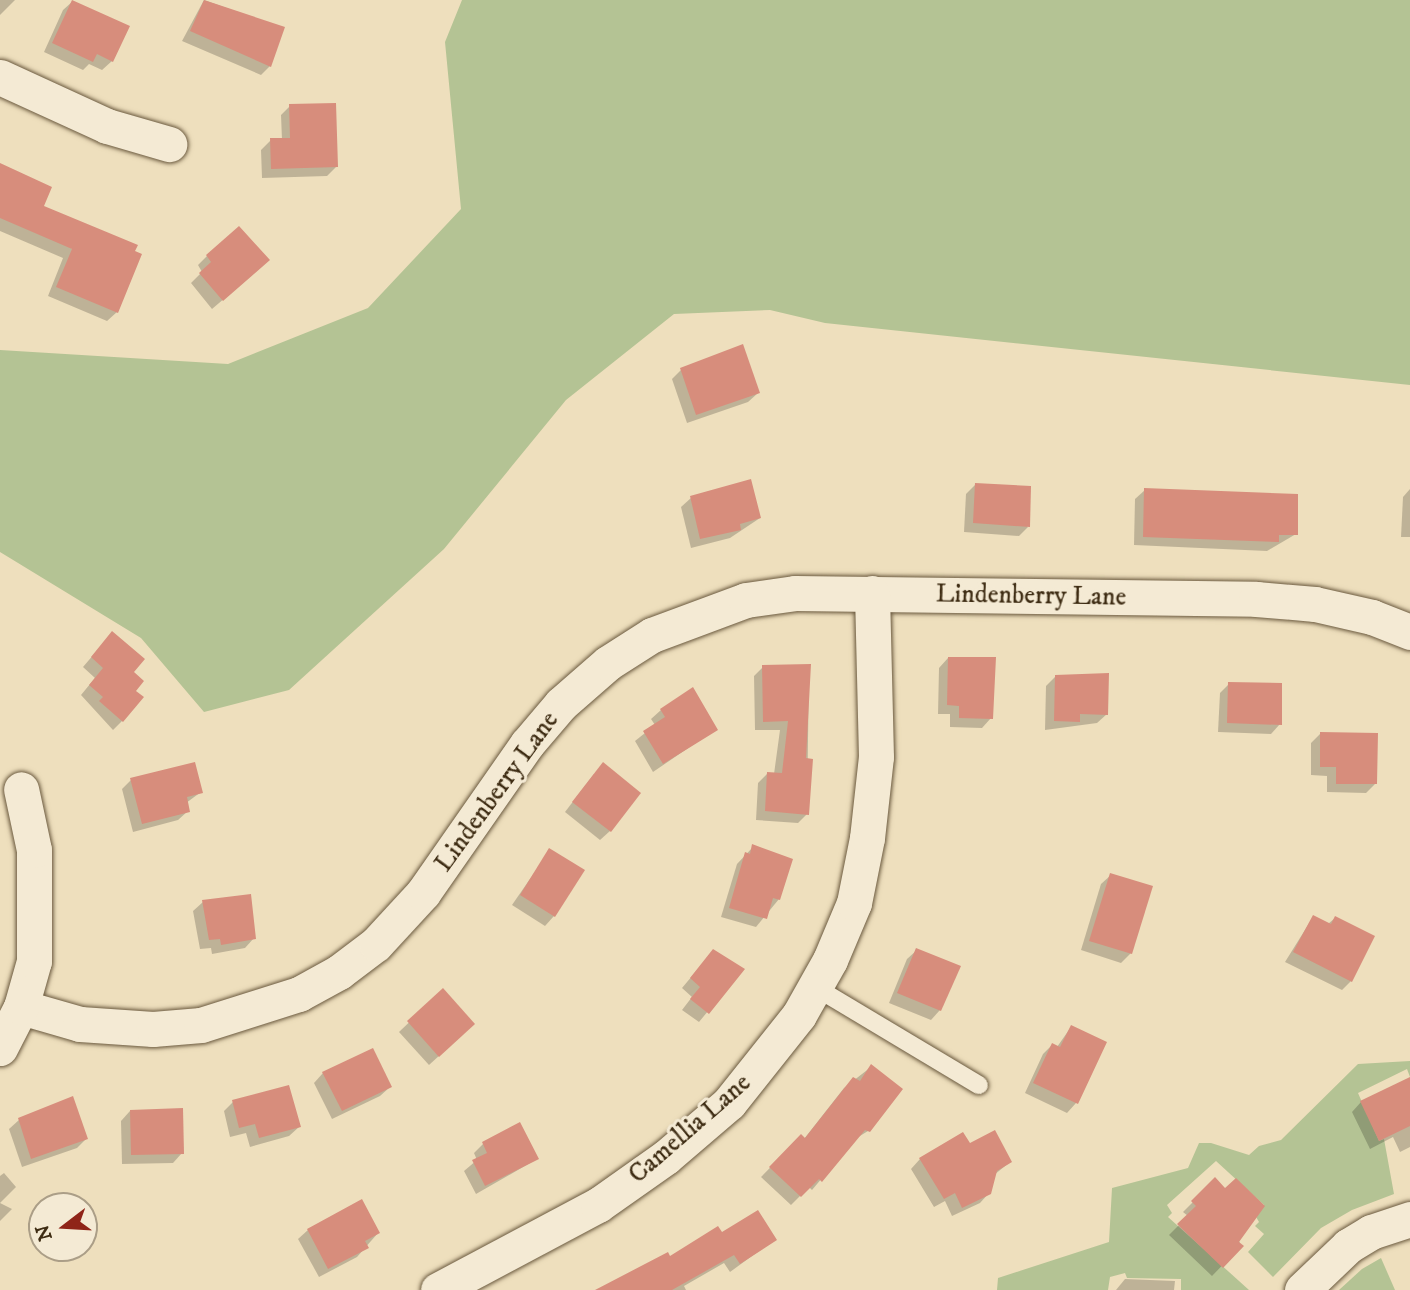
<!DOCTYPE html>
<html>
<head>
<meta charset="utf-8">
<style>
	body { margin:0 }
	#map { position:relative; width:1410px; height:1290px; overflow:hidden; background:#eedfbd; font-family:"IM FELL DW Pica",serif }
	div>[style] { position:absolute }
	.green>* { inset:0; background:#b4c394 }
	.shadow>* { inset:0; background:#0003 }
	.building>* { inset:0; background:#d78d7c }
	.roads { filter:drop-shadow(0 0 2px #6a593e) drop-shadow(0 0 2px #6a593e) }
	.service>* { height:18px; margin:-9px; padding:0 9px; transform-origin:9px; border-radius:9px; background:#f4ead4 }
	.minor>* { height:35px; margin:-17.5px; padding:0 17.5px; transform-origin:17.5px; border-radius:17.5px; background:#f4ead4 }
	span { translate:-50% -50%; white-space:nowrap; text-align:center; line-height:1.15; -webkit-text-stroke:6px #f4ead4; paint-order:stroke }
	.street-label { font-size:26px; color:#3e2c13 }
	.north { position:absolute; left:28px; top:1192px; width:70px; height:70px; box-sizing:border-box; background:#f4ead4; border:2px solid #ab9e87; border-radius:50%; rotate:253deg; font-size:19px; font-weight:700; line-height:28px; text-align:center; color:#3e2c13 }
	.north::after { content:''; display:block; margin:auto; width:24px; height:32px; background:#8f2418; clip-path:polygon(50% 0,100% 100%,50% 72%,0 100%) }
</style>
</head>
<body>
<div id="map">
	<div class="green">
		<i style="clip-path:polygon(462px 0,1410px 0,1410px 385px,825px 323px,770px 310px,674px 314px,566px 400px,444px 549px,289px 690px,204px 712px,141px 638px,0 552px,0 350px,228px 364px,368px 308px,461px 209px,445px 42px)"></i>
		<i style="clip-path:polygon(1410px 1061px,1410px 1077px,1407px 1069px,1358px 1093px,1379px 1141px,1384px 1139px,1394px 1194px,1352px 1210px,1321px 1228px,1273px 1277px,1248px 1252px,1264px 1234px,1255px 1226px,1259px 1222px,1255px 1215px,1264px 1205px,1216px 1161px,1167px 1205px,1172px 1213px,1168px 1217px,1249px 1290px,1181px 1290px,1181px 1279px,1127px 1278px,1125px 1273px,1110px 1277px,1108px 1290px,997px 1290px,998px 1278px,1109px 1242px,1112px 1188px,1188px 1168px,1199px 1143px,1211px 1143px,1249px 1155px,1259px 1146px,1281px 1140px,1358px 1064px)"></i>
		<i style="clip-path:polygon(1381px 1258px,1395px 1290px,1339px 1290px,1362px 1269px)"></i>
	</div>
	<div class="shadow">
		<i style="clip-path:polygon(0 0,15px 0,0 15px)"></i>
		<i style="clip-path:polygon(204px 0,283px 28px,270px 66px,261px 75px,182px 41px)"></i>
		<i style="clip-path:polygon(73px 1px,112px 61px,102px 70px,89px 64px,83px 70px,44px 52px,63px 10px)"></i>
		<i style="clip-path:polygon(290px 106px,336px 167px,327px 176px,262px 178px,261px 150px,271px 140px,282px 140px,281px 115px)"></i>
		<i style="clip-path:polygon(0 165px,42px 207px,117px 312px,107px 321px,48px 296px,63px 258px,0 231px)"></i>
		<i style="clip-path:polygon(207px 256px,259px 269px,212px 309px,191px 283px,202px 272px,198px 265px)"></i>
		<i style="clip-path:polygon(681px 370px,758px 393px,748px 402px,687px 423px,672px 379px)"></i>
		<i style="clip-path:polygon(976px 484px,1028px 527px,1019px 536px,964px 532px,966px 494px)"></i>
		<i style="clip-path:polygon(1410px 489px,1410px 537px,1401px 537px,1403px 497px)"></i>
		<i style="clip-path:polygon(1145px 490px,1296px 534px,1267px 551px,1134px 545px,1135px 499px)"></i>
		<i style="clip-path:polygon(691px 498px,760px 518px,730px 538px,691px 548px,681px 507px)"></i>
		<i style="clip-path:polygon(112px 633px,131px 672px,134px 691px,122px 721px,113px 730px,81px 695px,95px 678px,83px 667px)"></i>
		<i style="clip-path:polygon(948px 658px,991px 718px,982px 728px,950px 727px,950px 714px,938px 714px,939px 668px)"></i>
		<i style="clip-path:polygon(809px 666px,807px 814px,798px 823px,756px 820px,758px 783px,767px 774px,774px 774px,780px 730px,755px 730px,754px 676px,763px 667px)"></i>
		<i style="clip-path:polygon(1055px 677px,1107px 714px,1097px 723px,1045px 730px,1046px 686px)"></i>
		<i style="clip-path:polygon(1229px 684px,1280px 724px,1271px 734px,1218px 732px,1220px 693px)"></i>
		<i style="clip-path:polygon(693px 690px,716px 729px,653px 772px,635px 741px,655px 725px,651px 719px,661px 710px)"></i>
		<i style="clip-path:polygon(1320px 734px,1375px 784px,1366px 793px,1327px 792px,1327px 776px,1311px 775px,1311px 743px)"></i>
		<i style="clip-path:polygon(594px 774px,610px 831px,600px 840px,565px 812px)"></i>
		<i style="clip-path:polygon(131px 780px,201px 792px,186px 803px,188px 811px,178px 820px,133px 832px,122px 789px)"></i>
		<i style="clip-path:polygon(753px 847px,779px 899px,756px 927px,721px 917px,737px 864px)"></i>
		<i style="clip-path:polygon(550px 850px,554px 916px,545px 926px,512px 905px)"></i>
		<i style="clip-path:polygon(1111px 875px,1131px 953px,1121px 963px,1081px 950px,1101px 884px)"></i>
		<i style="clip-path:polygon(203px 902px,254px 938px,245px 948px,212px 954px,211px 948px,200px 949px,193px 911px)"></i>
		<i style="clip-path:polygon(1313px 917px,1328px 924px,1335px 918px,1351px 981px,1342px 990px,1285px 962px)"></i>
		<i style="clip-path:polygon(917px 950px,940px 1010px,931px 1020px,889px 1003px,907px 959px)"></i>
		<i style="clip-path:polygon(713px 951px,742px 970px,699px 1022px,682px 1010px,692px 997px,682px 988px)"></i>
		<i style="clip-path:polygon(443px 990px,464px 1033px,429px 1065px,399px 1032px)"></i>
		<i style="clip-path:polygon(1071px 1027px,1105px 1043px,1076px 1103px,1067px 1113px,1025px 1093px,1043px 1054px,1052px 1045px,1057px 1047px)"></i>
		<i style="clip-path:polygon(871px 1067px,868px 1131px,855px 1139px,812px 1190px,809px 1187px,791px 1205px,761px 1177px,801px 1136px,804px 1139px,844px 1088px)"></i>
		<i style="clip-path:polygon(323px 1073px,390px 1087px,380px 1096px,332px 1119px,314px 1083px)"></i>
		<i style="clip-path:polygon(1410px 1079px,1410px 1147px,1400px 1152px,1393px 1137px,1370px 1149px,1352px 1112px,1361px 1102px)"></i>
		<i style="clip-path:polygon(72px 1099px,86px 1139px,77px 1148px,22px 1167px,9px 1129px,19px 1120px)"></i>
		<i style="clip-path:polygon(233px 1102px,299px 1127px,289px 1136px,250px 1147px,246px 1133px,230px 1137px,224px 1111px)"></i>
		<i style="clip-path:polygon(130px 1111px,182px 1153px,173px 1163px,122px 1164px,121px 1121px)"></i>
		<i style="clip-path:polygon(483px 1144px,537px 1159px,476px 1194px,464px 1171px,477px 1160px,474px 1153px)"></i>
		<i style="clip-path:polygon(969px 1145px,1010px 1162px,994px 1175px,989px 1193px,980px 1203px,952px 1216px,945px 1201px,934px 1207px,911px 1169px,920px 1159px)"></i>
		<i style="clip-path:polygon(4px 1173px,16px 1187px,0 1203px,0 1176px)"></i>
		<i style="clip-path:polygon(1215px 1180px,1241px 1246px,1212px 1276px,1169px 1235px,1188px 1216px,1183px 1212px)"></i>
		<i style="clip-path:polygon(0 1203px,12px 1209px,0 1221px)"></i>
		<i style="clip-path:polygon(308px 1230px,378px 1233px,357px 1257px,319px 1277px,298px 1239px)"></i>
		<i style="clip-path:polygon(721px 1234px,774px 1240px,730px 1272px,724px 1263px,684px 1286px,686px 1290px,618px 1290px)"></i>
		<i style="clip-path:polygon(1125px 1279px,1175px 1281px,1174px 1290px,1116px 1290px)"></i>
	</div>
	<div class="building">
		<i style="clip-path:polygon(72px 0,130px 26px,113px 62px,97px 54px,93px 62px,52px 43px)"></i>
		<i style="clip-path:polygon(204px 0,285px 27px,271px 67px,190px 31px)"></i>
		<i style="clip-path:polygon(336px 103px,338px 167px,271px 169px,270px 138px,290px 138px,289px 104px)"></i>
		<i style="clip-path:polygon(0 163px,52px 187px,44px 206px,138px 245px,135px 251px,142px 254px,118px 313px,56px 287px,72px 249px,0 218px)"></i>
		<i style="clip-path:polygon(239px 226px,270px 260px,223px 301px,199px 273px,211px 262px,206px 255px)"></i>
		<i style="clip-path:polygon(743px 344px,760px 393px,696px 415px,680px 368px)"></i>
		<i style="clip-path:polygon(751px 479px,761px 518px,740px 524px,741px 530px,700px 539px,690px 496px)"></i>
		<i style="clip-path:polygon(975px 483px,1031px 486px,1030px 527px,973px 523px)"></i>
		<i style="clip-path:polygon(1144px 488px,1298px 494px,1298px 535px,1279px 535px,1279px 542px,1143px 537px)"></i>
		<i style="clip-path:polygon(112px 631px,145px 659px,134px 672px,144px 681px,136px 691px,144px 697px,123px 722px,99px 701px,103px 697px,89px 685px,103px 668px,91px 657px)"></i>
		<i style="clip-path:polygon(948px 657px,996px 657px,993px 719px,959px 718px,959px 706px,947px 705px)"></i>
		<i style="clip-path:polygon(811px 664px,806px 758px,813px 759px,809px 815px,765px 811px,767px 772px,782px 773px,788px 721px,763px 722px,762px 665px)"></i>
		<i style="clip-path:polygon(1109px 673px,1108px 715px,1080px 714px,1080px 722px,1054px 721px,1055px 675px)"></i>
		<i style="clip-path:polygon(1228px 682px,1282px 683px,1282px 725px,1227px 723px)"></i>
		<i style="clip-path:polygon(693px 687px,718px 730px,663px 764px,643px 731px,665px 717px,660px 709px)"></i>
		<i style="clip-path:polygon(1320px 732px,1378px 733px,1377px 784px,1336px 784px,1336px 767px,1320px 767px)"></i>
		<i style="clip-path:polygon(195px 762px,203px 793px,187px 797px,190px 812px,142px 824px,130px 778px)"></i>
		<i style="clip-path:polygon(603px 762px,641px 793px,611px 832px,572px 802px)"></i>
		<i style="clip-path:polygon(752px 844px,793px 859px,780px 900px,773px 898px,767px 919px,729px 908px,745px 852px,750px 854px)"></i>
		<i style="clip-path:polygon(549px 848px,585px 870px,555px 917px,520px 895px)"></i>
		<i style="clip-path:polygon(1110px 873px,1153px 886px,1132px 954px,1089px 941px)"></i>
		<i style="clip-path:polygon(251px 894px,256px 939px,221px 945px,220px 939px,209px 940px,202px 900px)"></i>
		<i style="clip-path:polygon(1313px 915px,1331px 924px,1335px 916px,1375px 936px,1352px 982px,1293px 952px)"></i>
		<i style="clip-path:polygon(916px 948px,961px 966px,941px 1011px,897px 993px)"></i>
		<i style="clip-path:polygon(713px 949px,745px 969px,709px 1014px,690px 999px,700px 987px,690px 978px)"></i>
		<i style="clip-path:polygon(443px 988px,475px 1024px,439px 1057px,407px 1021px)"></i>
		<i style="clip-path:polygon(1071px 1025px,1107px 1042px,1078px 1104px,1033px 1083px,1052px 1043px,1060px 1047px)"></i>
		<i style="clip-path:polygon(373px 1048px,392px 1087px,342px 1111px,322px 1072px)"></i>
		<i style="clip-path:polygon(871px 1064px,903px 1089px,870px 1132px,865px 1130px,822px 1182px,819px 1179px,801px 1197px,769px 1167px,801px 1134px,805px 1138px,853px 1077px,860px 1081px)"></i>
		<i style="clip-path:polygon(1410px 1077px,1410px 1126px,1379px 1141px,1360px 1101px)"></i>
		<i style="clip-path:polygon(289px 1085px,301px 1127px,259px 1138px,255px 1124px,239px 1128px,232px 1100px)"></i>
		<i style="clip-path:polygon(73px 1096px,88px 1139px,31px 1159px,18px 1118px)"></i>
		<i style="clip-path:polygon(183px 1108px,184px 1154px,131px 1155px,130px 1110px)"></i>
		<i style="clip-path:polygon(520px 1122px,539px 1159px,485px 1186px,472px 1160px,487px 1153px,482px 1142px)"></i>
		<i style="clip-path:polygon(995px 1130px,1012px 1162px,997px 1171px,991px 1194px,962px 1208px,955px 1193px,944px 1199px,919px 1158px,963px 1132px,970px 1143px)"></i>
		<i style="clip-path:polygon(1215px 1177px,1225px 1188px,1236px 1178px,1265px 1206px,1239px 1242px,1244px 1246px,1223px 1268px,1177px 1224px,1196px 1206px,1191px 1201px)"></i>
		<i style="clip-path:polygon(362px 1199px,380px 1233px,365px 1241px,369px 1248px,328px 1269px,307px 1229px)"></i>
		<i style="clip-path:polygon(758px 1210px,777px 1240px,740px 1264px,734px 1255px,672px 1290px,595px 1290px,668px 1252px,670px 1256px,718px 1226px,722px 1232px)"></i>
	</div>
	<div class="roads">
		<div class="service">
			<i style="left:815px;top:987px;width:191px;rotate:30.9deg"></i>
		</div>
		<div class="minor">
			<i style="left:0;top:77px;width:118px;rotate:24.6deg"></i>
			<i style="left:107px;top:126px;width:65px;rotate:16.2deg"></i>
			<i style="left:21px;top:1007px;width:61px;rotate:16.1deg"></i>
			<i style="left:80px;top:1024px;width:73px;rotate:3.9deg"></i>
			<i style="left:153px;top:1029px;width:48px;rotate:-4.8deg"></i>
			<i style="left:201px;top:1025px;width:103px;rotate:-17.6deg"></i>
			<i style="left:299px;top:994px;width:46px;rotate:-28.8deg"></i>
			<i style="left:339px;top:972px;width:46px;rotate:-37.1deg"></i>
			<i style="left:376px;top:944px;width:69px;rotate:-47.3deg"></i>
			<i style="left:423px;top:893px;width:182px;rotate:-55.1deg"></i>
			<i style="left:527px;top:744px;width:52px;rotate:-49.6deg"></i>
			<i style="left:561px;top:704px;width:62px;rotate:-41.1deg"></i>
			<i style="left:608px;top:663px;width:52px;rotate:-32.5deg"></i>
			<i style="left:652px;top:635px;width:100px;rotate:-20.4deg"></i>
			<i style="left:746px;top:600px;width:49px;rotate:-8.1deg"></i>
			<i style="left:795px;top:593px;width:461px;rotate:0.7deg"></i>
			<i style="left:1256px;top:599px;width:59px;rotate:4.8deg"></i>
			<i style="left:1315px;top:604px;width:58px;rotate:12.8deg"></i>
			<i style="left:1372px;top:617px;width:41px;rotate:21.5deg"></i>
			<i style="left:0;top:1048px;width:46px;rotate:-62.9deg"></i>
			<i style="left:21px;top:1007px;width:48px;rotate:-74.2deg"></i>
			<i style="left:34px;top:961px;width:111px;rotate:-90deg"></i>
			<i style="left:34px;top:850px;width:62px;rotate:-102deg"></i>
			<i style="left:438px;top:1290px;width:181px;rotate:-28deg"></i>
			<i style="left:598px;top:1205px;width:83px;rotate:-35.2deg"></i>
			<i style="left:666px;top:1157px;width:83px;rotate:-40.6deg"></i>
			<i style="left:729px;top:1103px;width:112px;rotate:-51.5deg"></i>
			<i style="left:799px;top:1015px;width:63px;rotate:-60.6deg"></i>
			<i style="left:830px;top:960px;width:62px;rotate:-67.2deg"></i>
			<i style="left:854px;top:903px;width:66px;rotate:-78.7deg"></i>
			<i style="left:867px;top:838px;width:81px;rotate:-83.7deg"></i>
			<i style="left:876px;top:757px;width:164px;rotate:-91.4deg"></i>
			<i style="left:1302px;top:1290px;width:64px;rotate:-43.7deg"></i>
			<i style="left:1348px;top:1246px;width:27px;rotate:-31deg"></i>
			<i style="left:1371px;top:1232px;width:41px;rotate:-18.4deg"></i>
		</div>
	</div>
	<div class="street-label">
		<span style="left:1031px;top:596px;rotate:1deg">Lindenberry Lane</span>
		<span style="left:497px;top:792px;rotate:-54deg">Lindenberry Lane</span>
		<span style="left:690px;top:1129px;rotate:-41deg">Camellia Lane</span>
	</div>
	<div class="north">N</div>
</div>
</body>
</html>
